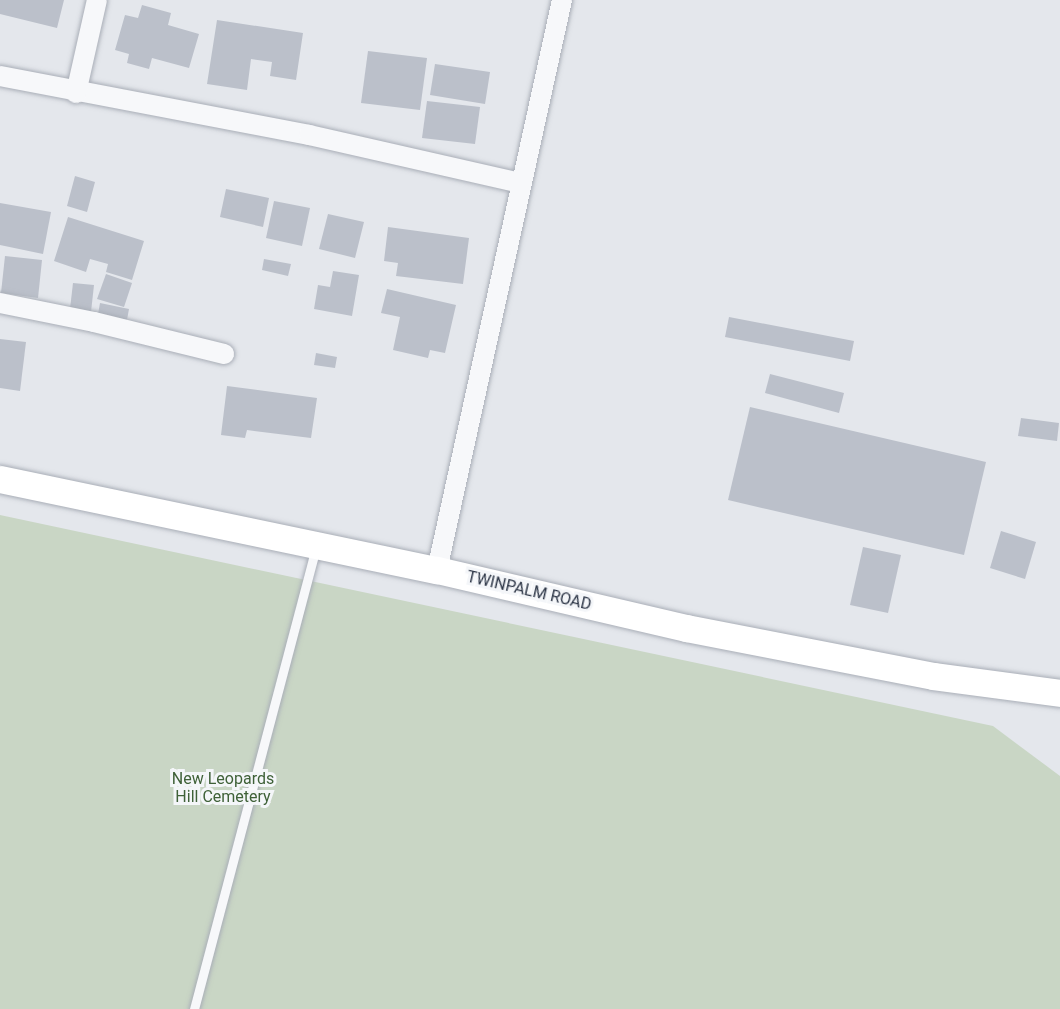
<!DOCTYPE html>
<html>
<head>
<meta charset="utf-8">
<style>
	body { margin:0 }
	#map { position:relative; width:1060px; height:1009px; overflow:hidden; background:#e4e7ec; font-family:Roboto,sans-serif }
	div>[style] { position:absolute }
	.green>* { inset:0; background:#c9d6c5 }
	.building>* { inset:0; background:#bbc0ca }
	.roads { filter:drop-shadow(0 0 2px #a9aeb7) drop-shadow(0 0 2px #a9aeb7) }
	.service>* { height:9px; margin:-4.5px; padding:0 4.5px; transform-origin:4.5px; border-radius:4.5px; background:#f7f8fa }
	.minor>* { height:20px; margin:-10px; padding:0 10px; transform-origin:10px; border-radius:10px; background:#f7f8fa }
	.secondary>* { height:27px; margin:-13.5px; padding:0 13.5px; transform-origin:13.5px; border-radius:13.5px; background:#fff }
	span { translate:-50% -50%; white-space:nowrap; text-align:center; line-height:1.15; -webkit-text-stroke:6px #f4f6f9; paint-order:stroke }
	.street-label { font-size:16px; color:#2b3445 }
	.park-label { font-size:16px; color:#3f6138 }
</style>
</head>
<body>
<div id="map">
	<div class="green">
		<i style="clip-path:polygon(0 515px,993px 726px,1060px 776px,1060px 1009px,0 1009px)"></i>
	</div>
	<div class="building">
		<i style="clip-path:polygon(0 0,64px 0,57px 28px,0 14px)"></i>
		<i style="clip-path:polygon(142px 5px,171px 13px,168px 25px,199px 34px,189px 68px,152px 58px,149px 69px,127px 63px,129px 54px,115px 50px,125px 15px,138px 18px)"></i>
		<i style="clip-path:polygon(217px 20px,303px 33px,296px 80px,270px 76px,272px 62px,251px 59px,247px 90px,207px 84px)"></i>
		<i style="clip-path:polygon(368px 51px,427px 58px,420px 110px,361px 103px)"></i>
		<i style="clip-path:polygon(435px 64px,490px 72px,485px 104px,430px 95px)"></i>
		<i style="clip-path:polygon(427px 101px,480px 107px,475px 144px,422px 138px)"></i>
		<i style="clip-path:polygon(75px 176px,95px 182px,87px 212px,67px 206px)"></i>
		<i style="clip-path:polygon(226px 189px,269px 198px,263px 227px,220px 217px)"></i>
		<i style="clip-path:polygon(274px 201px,310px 208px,302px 246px,266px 238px)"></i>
		<i style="clip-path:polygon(0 203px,51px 212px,43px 254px,0 245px)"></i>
		<i style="clip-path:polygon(328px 214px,364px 222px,355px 258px,319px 249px)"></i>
		<i style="clip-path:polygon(68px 217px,144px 241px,132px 280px,106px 272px,108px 264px,90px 259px,86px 272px,54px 261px)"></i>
		<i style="clip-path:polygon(388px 227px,469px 238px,463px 284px,396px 276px,398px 263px,384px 261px)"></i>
		<i style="clip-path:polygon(5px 256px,42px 260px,38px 298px,1px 293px)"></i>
		<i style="clip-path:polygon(264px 259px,291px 264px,288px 276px,262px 270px)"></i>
		<i style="clip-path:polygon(333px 271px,359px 275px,352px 316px,314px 309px,318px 285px,330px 287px)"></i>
		<i style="clip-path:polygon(106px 274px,132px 283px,124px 307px,97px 299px)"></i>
		<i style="clip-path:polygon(73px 283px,94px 285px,91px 312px,70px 309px)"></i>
		<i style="clip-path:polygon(387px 289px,456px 305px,445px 353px,430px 350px,428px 358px,393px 350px,400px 317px,381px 313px)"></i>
		<i style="clip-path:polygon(100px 303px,129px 309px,126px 325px,97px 320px)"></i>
		<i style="clip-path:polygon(729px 317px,854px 341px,850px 361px,725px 337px)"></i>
		<i style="clip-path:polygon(0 339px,26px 342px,20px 391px,0 388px)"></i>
		<i style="clip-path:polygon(316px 353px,337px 357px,335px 368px,314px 365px)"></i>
		<i style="clip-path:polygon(770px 374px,844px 393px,839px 413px,765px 393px)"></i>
		<i style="clip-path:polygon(227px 386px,317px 398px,311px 438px,247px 430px,245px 438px,221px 435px)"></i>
		<i style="clip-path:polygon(750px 407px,986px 462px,964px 555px,728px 500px)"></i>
		<i style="clip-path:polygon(1021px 418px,1059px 423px,1057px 441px,1018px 436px)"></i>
		<i style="clip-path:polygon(1001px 531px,1036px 542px,1025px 579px,990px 568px)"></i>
		<i style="clip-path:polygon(863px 547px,901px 555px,888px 613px,850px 605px)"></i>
	</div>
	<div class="roads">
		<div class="service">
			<i style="left:194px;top:1009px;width:478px;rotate:-75.2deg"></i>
		</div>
		<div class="minor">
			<i style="left:0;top:76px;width:315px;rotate:10.8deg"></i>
			<i style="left:309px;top:135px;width:217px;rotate:12.8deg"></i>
			<i style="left:76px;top:93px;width:95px;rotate:-77.3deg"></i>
			<i style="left:0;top:303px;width:96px;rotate:11.4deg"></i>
			<i style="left:94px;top:322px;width:134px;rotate:13.8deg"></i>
			<i style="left:437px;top:570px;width:584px;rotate:-77.63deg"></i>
		</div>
		<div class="secondary">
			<i style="left:0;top:479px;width:446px;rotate:11.8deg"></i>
			<i style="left:437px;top:570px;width:256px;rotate:13.1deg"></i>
			<i style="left:686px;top:628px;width:252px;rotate:11deg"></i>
			<i style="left:933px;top:676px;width:128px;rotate:7.6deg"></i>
		</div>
	</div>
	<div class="street-label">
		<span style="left:529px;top:591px;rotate:13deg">TWINPALM ROAD</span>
	</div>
	<div class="park-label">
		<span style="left:223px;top:788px">New Leopards<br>Hill Cemetery</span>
	</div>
</div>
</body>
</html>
